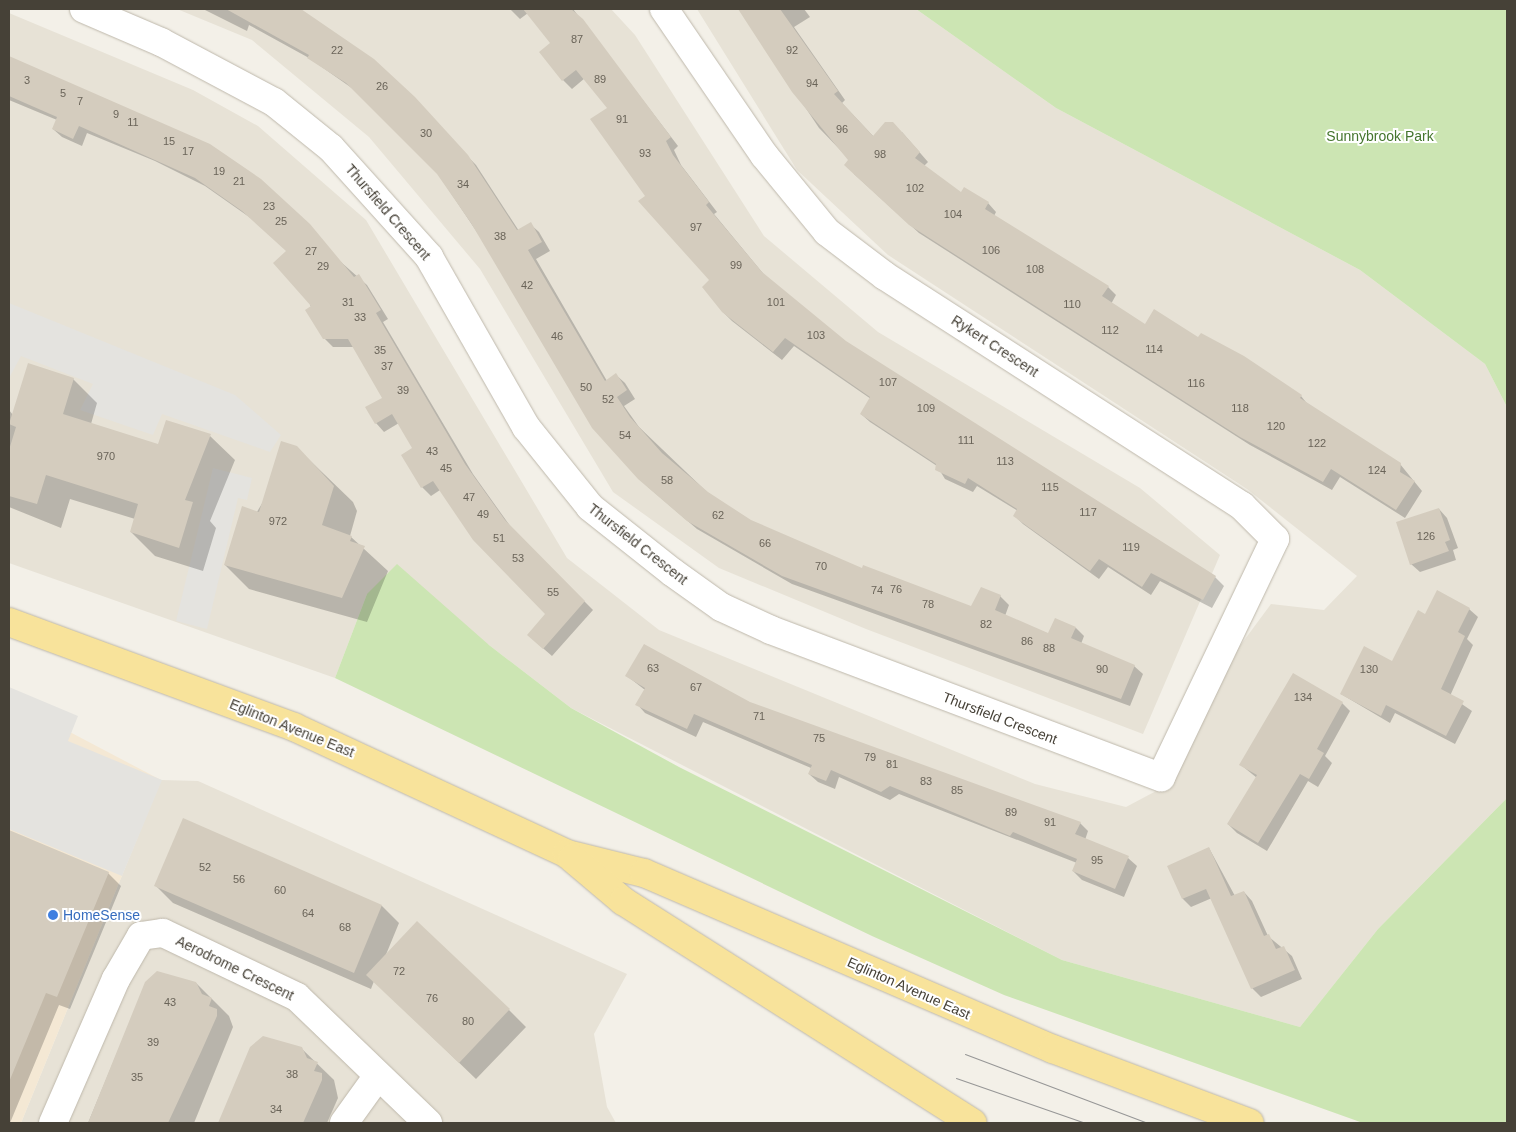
<!DOCTYPE html>
<html>
<head>
<meta charset="utf-8">
<style>
	body { margin:0 }
	#map { position:relative; width:1516px; height:1132px; overflow:hidden; background:#f3f0e8; font-family:Helvetica,sans-serif }
	div>[style] { position:absolute }
	.residential>* { inset:0; background:#e7e2d6 }
	.commercial>* { inset:0; background:#f4e8d4 }
	.green>* { inset:0; background:#cce5b3 }
	.parking>* { inset:0; background:#e4e3df }
	.shadow>* { inset:0; background:#0003 }
	.building>* { inset:0; background:#d4ccbe }
	.roads { filter:drop-shadow(0 0 1px #beb8ab) drop-shadow(0 0 1px #beb8ab) }
	.street>* { height:28px; margin:-14px; padding:0 14px; transform-origin:14px; border-radius:14px; background:#fff }
	.primary>* { height:28px; margin:-14px; padding:0 14px; transform-origin:14px; border-radius:14px; background:#f8e39b }
	.tram>* { height:1px; margin:-0.5px; padding:0 0.5px; transform-origin:0.5px; border-radius:0.5px; background:#969696 }
	.dots>* { width:14px; height:14px; translate:-50% -50%; box-sizing:border-box; border:2px solid #fff; border-radius:50% }
	span { translate:-50% -50%; white-space:nowrap; text-align:center; line-height:1.15; -webkit-text-stroke:4px #fff; paint-order:stroke }
	.number-label { font-size:11px; color:#6a6459 }
	.number-label span { -webkit-text-stroke-width:0 }
	.park-label { font-size:14px; color:#44752d }
	.street-label { font-size:14px; color:#464137 }
	.shop-label { font-size:14px; color:#366cbe }
	.left { translate:0 -50%; text-align:left }
	.frame { position:absolute; inset:0; border:10px solid #464137; pointer-events:none }
</style>
</head>
<body>
<div id="map">
	<div class="residential">
		<i style="clip-path:polygon(177px 9px,611px 9px,635px 35px,764px 236px,878px 332px,1140px 488px,1220px 555px,1143px 734px,866px 629px,719px 568px,613px 492px,480px 269px,369px 137px,252px 40px)"></i>
		<i style="clip-path:polygon(697px 9px,916px 9px,1056px 108px,1360px 270px,1485px 364px,1507px 407px,1507px 798px,1378px 929px,1300px 1027px,1062px 960px,571px 708px,489px 645px,367px 594px,335px 678px,9px 563px,9px 13px,193px 90px,258px 126px,366px 220px,567px 558px,659px 630px,1035px 784px,1126px 807px,1173px 782px,1231px 658px,1271px 604px,1324px 610px,1357px 576px,1247px 489px,888px 255px,797px 170px)"></i>
		<i style="clip-path:polygon(161px 780px,198px 781px,627px 974px,594px 1034px,607px 1107px,616px 1123px,21px 1123px)"></i>
	</div>
	<div class="commercial">
		<i style="clip-path:polygon(9px 700px,161px 780px,21px 1123px,9px 1123px)"></i>
	</div>
	<div class="green">
		<i style="clip-path:polygon(916px 9px,1507px 9px,1507px 407px,1485px 364px,1360px 270px,1056px 108px)"></i>
		<i style="clip-path:polygon(397px 564px,489px 645px,571px 708px,679px 767px,1062px 960px,1300px 1027px,1378px 929px,1507px 798px,1507px 1123px,1363px 1123px,1004px 995px,872px 936px,335px 678px,367px 594px)"></i>
	</div>
	<div class="parking">
		<i style="clip-path:polygon(9px 303px,235px 395px,281px 435px,270px 452px,162px 414px,153px 435px,80px 410px,93px 384px,21px 356px,9px 378px)"></i>
		<i style="clip-path:polygon(213px 468px,252px 478px,247px 500px,238px 498px,207px 629px,176px 621px)"></i>
		<i style="clip-path:polygon(9px 687px,78px 716px,68px 741px,162px 780px,122px 876px,9px 829px)"></i>
	</div>
	<div class="shadow">
		<i style="clip-path:polygon(203px 9px,298px 9px,373px 60px,476px 165px,519px 231px,530px 224px,539px 232px,550px 251px,536px 259px,607px 381px,616px 375px,625px 383px,635px 399px,624px 406px,639px 427px,708px 493px,751px 521px,862px 570px,972px 608px,1000px 596px,1009px 605px,1005px 616px,1049px 634px,1076px 628px,1084px 636px,1081px 644px,1134px 666px,1143px 674px,1130px 706px,792px 584px,697px 529px,648px 487px,438px 174px,356px 91px,309px 58px,249px 25px,247px 31px)"></i>
		<i style="clip-path:polygon(510px 9px,573px 9px,678px 146px,674px 150px,681px 165px,717px 212px,714px 214px,766px 277px,846px 342px,1215px 577px,1224px 586px,1212px 608px,1160px 581px,1151px 595px,1108px 567px,1099px 579px,1023px 524px,1015px 516px,1018px 511px,977px 486px,973px 492px,945px 479px,937px 466px,870px 422px,861px 414px,871px 399px,794px 346px,782px 360px,732px 321px,723px 312px,711px 280px,647px 196px,609px 108px,585px 78px,572px 89px,563px 80px,541px 52px,552px 44px,528px 13px,520px 19px)"></i>
		<i style="clip-path:polygon(740px 9px,804px 9px,810px 17px,794px 27px,845px 100px,842px 103px,874px 137px,902px 132px,928px 162px,924px 166px,961px 194px,988px 203px,996px 212px,994px 216px,1108px 287px,1116px 295px,1111px 304px,1145px 326px,1199px 339px,1301px 396px,1309px 406px,1400px 464px,1422px 491px,1405px 518px,1340px 477px,1332px 490px,1250px 445px,919px 233px,854px 174px,850px 160px,819px 128px)"></i>
		<i style="clip-path:polygon(9px 57px,209px 146px,367px 285px,388px 319px,383px 322px,473px 474px,513px 530px,593px 610px,552px 656px,537px 643px,547px 614px,440px 490px,431px 496px,422px 487px,403px 455px,414px 449px,399px 423px,384px 432px,376px 423px,384px 398px,355px 347px,333px 347px,324px 338px,288px 252px,252px 219px,205px 186px,155px 161px,87px 133px,82px 146px,62px 137px,53px 129px,57px 120px,9px 100px)"></i>
		<i style="clip-path:polygon(73px 379px,97px 403px,91px 424px,159px 446px,210px 436px,235px 460px,210px 521px,216px 528px,203px 571px,155px 556px,131px 532px,135px 519px,70px 499px,61px 528px,9px 507px,9px 410px,13px 415px)"></i>
		<i style="clip-path:polygon(296px 447px,353px 502px,357px 511px,350px 536px,388px 571px,367px 622px,249px 589px,225px 565px)"></i>
		<i style="clip-path:polygon(1439px 509px,1447px 518px,1458px 548px,1453px 550px,1456px 560px,1420px 572px,1411px 564px)"></i>
		<i style="clip-path:polygon(1469px 609px,1478px 617px,1467px 639px,1473px 645px,1450px 696px,1472px 711px,1455px 744px,1395px 713px,1390px 723px,1341px 694px,1393px 662px,1425px 615px)"></i>
		<i style="clip-path:polygon(627px 676px,749px 703px,1080px 823px,1088px 831px,1085px 840px,1128px 858px,1137px 866px,1124px 897px,1082px 880px,1073px 871px,1077px 863px,899px 794px,890px 800px,839px 777px,835px 789px,818px 782px,809px 774px,811px 768px,703px 722px,696px 737px,645px 713px,637px 704px,645px 690px)"></i>
		<i style="clip-path:polygon(1342px 703px,1350px 711px,1325px 756px,1332px 763px,1318px 787px,1308px 781px,1267px 851px,1237px 833px,1228px 824px,1257px 778px,1241px 765px)"></i>
		<i style="clip-path:polygon(184px 820px,382px 906px,399px 923px,385px 957px,509px 1010px,526px 1027px,476px 1079px,374px 981px,371px 989px,173px 903px,156px 886px)"></i>
		<i style="clip-path:polygon(9px 832px,108px 873px,121px 886px,70px 1009px,59px 1005px,10px 1123px)"></i>
		<i style="clip-path:polygon(1209px 848px,1235px 896px,1244px 892px,1252px 901px,1268px 936px,1292px 956px,1302px 979px,1261px 997px,1252px 988px,1212px 898px,1191px 907px,1183px 899px,1169px 866px)"></i>
		<i style="clip-path:polygon(158px 973px,196px 983px,229px 1016px,233px 1027px,194px 1123px,88px 1123px,146px 983px)"></i>
		<i style="clip-path:polygon(263px 1037px,301px 1048px,334px 1080px,338px 1098px,327px 1123px,219px 1123px,251px 1048px)"></i>
	</div>
	<div class="building">
		<i style="clip-path:polygon(226px 9px,301px 9px,374px 59px,415px 97px,468px 155px,517px 230px,531px 222px,542px 242px,528px 250px,605px 381px,616px 373px,627px 390px,617px 397px,630px 417px,662px 453px,708px 492px,751px 520px,862px 568px,863px 565px,971px 606px,981px 587px,1001px 595px,995px 610px,1048px 633px,1055px 618px,1076px 627px,1071px 638px,1135px 665px,1121px 699px,782px 576px,687px 521px,638px 479px,592px 428px,471px 223px,437px 174px,346px 83px,307px 58px,309px 55px)"></i>
		<i style="clip-path:polygon(523px 9px,571px 9px,583px 19px,671px 137px,666px 141px,673px 155px,709px 202px,706px 205px,762px 272px,846px 341px,1216px 576px,1203px 600px,1151px 573px,1142px 587px,1099px 559px,1090px 571px,1013px 516px,1017px 509px,968px 478px,965px 484px,935px 470px,936px 464px,860px 414px,870px 397px,785px 338px,773px 352px,722px 312px,702px 287px,709px 280px,638px 201px,645px 196px,590px 119px,607px 108px,576px 70px,562px 81px,539px 52px,550px 43px)"></i>
		<i style="clip-path:polygon(738px 9px,780px 9px,838px 91px,834px 94px,873px 136px,885px 122px,893px 122px,920px 152px,915px 158px,961px 192px,964px 187px,989px 202px,985px 209px,1109px 286px,1102px 296px,1145px 324px,1154px 309px,1198px 337px,1201px 333px,1244px 356px,1302px 395px,1300px 398px,1401px 463px,1400px 472px,1415px 481px,1396px 510px,1331px 469px,1323px 482px,1240px 437px,909px 225px,844px 165px,848px 160px,792px 92px)"></i>
		<i style="clip-path:polygon(9px 56px,210px 144px,261px 179px,310px 224px,354px 277px,359px 274px,381px 310px,376px 313px,465px 464px,505px 520px,585px 601px,543px 649px,527px 635px,545px 614px,473px 540px,433px 481px,421px 488px,401px 455px,412px 448px,392px 414px,375px 424px,365px 407px,382px 398px,348px 339px,323px 339px,305px 310px,311px 306px,273px 263px,286px 251px,242px 211px,195px 178px,79px 126px,73px 139px,52px 129px,57px 117px,9px 96px)"></i>
		<i style="clip-path:polygon(28px 363px,74px 378px,63px 414px,158px 444px,166px 420px,211px 434px,185px 500px,193px 502px,179px 548px,130px 532px,138px 504px,46px 475px,37px 504px,9px 496px,9px 450px,16px 427px,9px 424px)"></i>
		<i style="clip-path:polygon(281px 441px,297px 446px,334px 486px,322px 525px,352px 536px,350px 541px,365px 546px,342px 598px,224px 565px,242px 506px,259px 512px)"></i>
		<i style="clip-path:polygon(1439px 508px,1450px 540px,1445px 542px,1449px 551px,1410px 565px,1396px 522px)"></i>
		<i style="clip-path:polygon(1437px 590px,1470px 608px,1458px 632px,1465px 636px,1441px 689px,1464px 701px,1446px 736px,1386px 705px,1381px 716px,1340px 694px,1364px 646px,1392px 661px,1418px 610px,1425px 614px)"></i>
		<i style="clip-path:polygon(644px 644px,750px 702px,1081px 822px,1075px 834px,1129px 856px,1115px 889px,1072px 871px,1077px 859px,1013px 832px,1010px 836px,890px 786px,881px 792px,831px 770px,826px 781px,808px 774px,812px 765px,694px 714px,687px 729px,635px 705px,645px 688px,625px 676px)"></i>
		<i style="clip-path:polygon(1293px 673px,1343px 702px,1317px 749px,1324px 753px,1309px 779px,1300px 774px,1258px 843px,1227px 824px,1257px 775px,1239px 765px)"></i>
		<i style="clip-path:polygon(183px 818px,382px 905px,354px 973px,154px 886px)"></i>
		<i style="clip-path:polygon(9px 830px,109px 872px,57px 997px,46px 993px,9px 1082px)"></i>
		<i style="clip-path:polygon(1209px 847px,1231px 896px,1244px 891px,1264px 936px,1269px 934px,1276px 949px,1284px 946px,1295px 970px,1251px 989px,1206px 889px,1182px 899px,1167px 866px)"></i>
		<i style="clip-path:polygon(417px 921px,510px 1009px,459px 1063px,366px 975px)"></i>
		<i style="clip-path:polygon(157px 971px,196px 982px,202px 994px,212px 998px,209px 1006px,217px 1009px,217px 1016px,201px 1052px,168px 1123px,88px 1123px,145px 982px)"></i>
		<i style="clip-path:polygon(263px 1036px,302px 1047px,307px 1058px,318px 1062px,314px 1071px,322px 1073px,322px 1080px,303px 1123px,218px 1123px,250px 1047px)"></i>
	</div>
	<div class="roads">
		<div class="street">
			<i style="left:84px;top:9px;width:84px;rotate:23.2deg"></i>
			<i style="left:161px;top:42px;width:128px;rotate:28deg"></i>
			<i style="left:274px;top:102px;width:73px;rotate:38.9deg"></i>
			<i style="left:331px;top:148px;width:147px;rotate:48deg"></i>
			<i style="left:429px;top:257px;width:196px;rotate:60.3deg"></i>
			<i style="left:526px;top:427px;width:102px;rotate:51.3deg"></i>
			<i style="left:590px;top:507px;width:105px;rotate:38.4deg"></i>
			<i style="left:672px;top:572px;width:60px;rotate:35.5deg"></i>
			<i style="left:721px;top:607px;width:55px;rotate:24.7deg"></i>
			<i style="left:771px;top:630px;width:417px;rotate:20.7deg"></i>
			<i style="left:1161px;top:777px;width:264px;rotate:-64.4deg"></i>
			<i style="left:1275px;top:539px;width:47px;rotate:-135deg"></i>
			<i style="left:1242px;top:506px;width:425px;rotate:-147.2deg"></i>
			<i style="left:885px;top:276px;width:73px;rotate:-142.8deg"></i>
			<i style="left:827px;top:232px;width:99px;rotate:-129.3deg"></i>
			<i style="left:764px;top:155px;width:177px;rotate:-124.4deg"></i>
			<i style="left:53px;top:1123px;width:157px;rotate:-66.4deg"></i>
			<i style="left:116px;top:979px;width:50px;rotate:-59.8deg"></i>
			<i style="left:141px;top:936px;width:22px;rotate:-8deg"></i>
			<i style="left:163px;top:933px;width:148px;rotate:25.5deg"></i>
			<i style="left:297px;top:997px;width:182px;rotate:43.9deg"></i>
			<i style="left:344px;top:1123px;width:57px;rotate:-54.3deg"></i>
		</div>
		<div class="primary">
			<i style="left:9px;top:622px;width:304px;rotate:20.2deg"></i>
			<i style="left:294px;top:727px;width:301px;rotate:24.9deg"></i>
			<i style="left:567px;top:854px;width:79px;rotate:13.9deg"></i>
			<i style="left:644px;top:873px;width:445px;rotate:23.3deg"></i>
			<i style="left:1053px;top:1049px;width:210px;rotate:20.6deg"></i>
			<i style="left:572px;top:858px;width:67px;rotate:40.1deg"></i>
			<i style="left:623px;top:901px;width:414px;rotate:32.4deg"></i>
		</div>
	</div>
	<div class="tram">
		<i style="left:965px;top:1054px;width:196px;rotate:20.7deg"></i>
		<i style="left:956px;top:1078px;width:137px;rotate:19.2deg"></i>
	</div>
	<div class="dots">
		<i style="left:53px;top:915px;background:#3f7fe0"></i>
	</div>
	<div class="number-label">
		<span style="left:577px;top:39px">87</span>
		<span style="left:337px;top:50px">22</span>
		<span style="left:792px;top:50px">92</span>
		<span style="left:600px;top:79px">89</span>
		<span style="left:27px;top:80px">3</span>
		<span style="left:812px;top:83px">94</span>
		<span style="left:382px;top:86px">26</span>
		<span style="left:63px;top:93px">5</span>
		<span style="left:80px;top:101px">7</span>
		<span style="left:116px;top:114px">9</span>
		<span style="left:622px;top:119px">91</span>
		<span style="left:133px;top:122px">11</span>
		<span style="left:842px;top:129px">96</span>
		<span style="left:426px;top:133px">30</span>
		<span style="left:169px;top:141px">15</span>
		<span style="left:188px;top:151px">17</span>
		<span style="left:645px;top:153px">93</span>
		<span style="left:880px;top:154px">98</span>
		<span style="left:219px;top:171px">19</span>
		<span style="left:239px;top:181px">21</span>
		<span style="left:463px;top:184px">34</span>
		<span style="left:915px;top:188px">102</span>
		<span style="left:269px;top:206px">23</span>
		<span style="left:953px;top:214px">104</span>
		<span style="left:281px;top:221px">25</span>
		<span style="left:696px;top:227px">97</span>
		<span style="left:500px;top:236px">38</span>
		<span style="left:991px;top:250px">106</span>
		<span style="left:311px;top:251px">27</span>
		<span style="left:736px;top:265px">99</span>
		<span style="left:323px;top:266px">29</span>
		<span style="left:1035px;top:269px">108</span>
		<span style="left:527px;top:285px">42</span>
		<span style="left:348px;top:302px">31</span>
		<span style="left:776px;top:302px">101</span>
		<span style="left:1072px;top:304px">110</span>
		<span style="left:360px;top:317px">33</span>
		<span style="left:1110px;top:330px">112</span>
		<span style="left:816px;top:335px">103</span>
		<span style="left:557px;top:336px">46</span>
		<span style="left:1154px;top:349px">114</span>
		<span style="left:380px;top:350px">35</span>
		<span style="left:387px;top:366px">37</span>
		<span style="left:888px;top:382px">107</span>
		<span style="left:1196px;top:383px">116</span>
		<span style="left:586px;top:387px">50</span>
		<span style="left:403px;top:390px">39</span>
		<span style="left:608px;top:399px">52</span>
		<span style="left:926px;top:408px">109</span>
		<span style="left:1240px;top:408px">118</span>
		<span style="left:1276px;top:426px">120</span>
		<span style="left:625px;top:435px">54</span>
		<span style="left:966px;top:440px">111</span>
		<span style="left:1317px;top:443px">122</span>
		<span style="left:432px;top:451px">43</span>
		<span style="left:106px;top:456px">970</span>
		<span style="left:1005px;top:461px">113</span>
		<span style="left:446px;top:468px">45</span>
		<span style="left:1377px;top:470px">124</span>
		<span style="left:667px;top:480px">58</span>
		<span style="left:1050px;top:487px">115</span>
		<span style="left:469px;top:497px">47</span>
		<span style="left:1088px;top:512px">117</span>
		<span style="left:483px;top:514px">49</span>
		<span style="left:718px;top:515px">62</span>
		<span style="left:278px;top:521px">972</span>
		<span style="left:1426px;top:536px">126</span>
		<span style="left:499px;top:538px">51</span>
		<span style="left:765px;top:543px">66</span>
		<span style="left:1131px;top:547px">119</span>
		<span style="left:518px;top:558px">53</span>
		<span style="left:821px;top:566px">70</span>
		<span style="left:896px;top:589px">76</span>
		<span style="left:877px;top:590px">74</span>
		<span style="left:553px;top:592px">55</span>
		<span style="left:928px;top:604px">78</span>
		<span style="left:986px;top:624px">82</span>
		<span style="left:1027px;top:641px">86</span>
		<span style="left:1049px;top:648px">88</span>
		<span style="left:653px;top:668px">63</span>
		<span style="left:1102px;top:669px">90</span>
		<span style="left:1369px;top:669px">130</span>
		<span style="left:696px;top:687px">67</span>
		<span style="left:1303px;top:697px">134</span>
		<span style="left:759px;top:716px">71</span>
		<span style="left:819px;top:738px">75</span>
		<span style="left:870px;top:757px">79</span>
		<span style="left:892px;top:764px">81</span>
		<span style="left:926px;top:781px">83</span>
		<span style="left:957px;top:790px">85</span>
		<span style="left:1011px;top:812px">89</span>
		<span style="left:1050px;top:822px">91</span>
		<span style="left:1097px;top:860px">95</span>
		<span style="left:205px;top:867px">52</span>
		<span style="left:239px;top:879px">56</span>
		<span style="left:280px;top:890px">60</span>
		<span style="left:308px;top:913px">64</span>
		<span style="left:345px;top:927px">68</span>
		<span style="left:399px;top:971px">72</span>
		<span style="left:432px;top:998px">76</span>
		<span style="left:170px;top:1002px">43</span>
		<span style="left:468px;top:1021px">80</span>
		<span style="left:153px;top:1042px">39</span>
		<span style="left:292px;top:1074px">38</span>
		<span style="left:137px;top:1077px">35</span>
		<span style="left:276px;top:1109px">34</span>
	</div>
	<div class="park-label">
		<span style="left:1380px;top:136px">Sunnybrook Park</span>
	</div>
	<div class="street-label">
		<span style="left:388px;top:212px;rotate:49deg">Thursfield Crescent</span>
		<span style="left:995px;top:346px;rotate:33deg">Rykert Crescent</span>
		<span style="left:638px;top:544px;rotate:38deg">Thursfield Crescent</span>
		<span style="left:1000px;top:718px;rotate:21deg">Thursfield Crescent</span>
		<span style="left:292px;top:728px;rotate:22deg">Eglinton Avenue East</span>
		<span style="left:235px;top:968px;rotate:26deg">Aerodrome Crescent</span>
		<span style="left:909px;top:988px;rotate:24deg">Eglinton Avenue East</span>
	</div>
	<div class="shop-label">
		<span class="left" style="left:63px;top:915px">HomeSense</span>
	</div>
	<div class="frame"></div>
</div>
</body>
</html>
